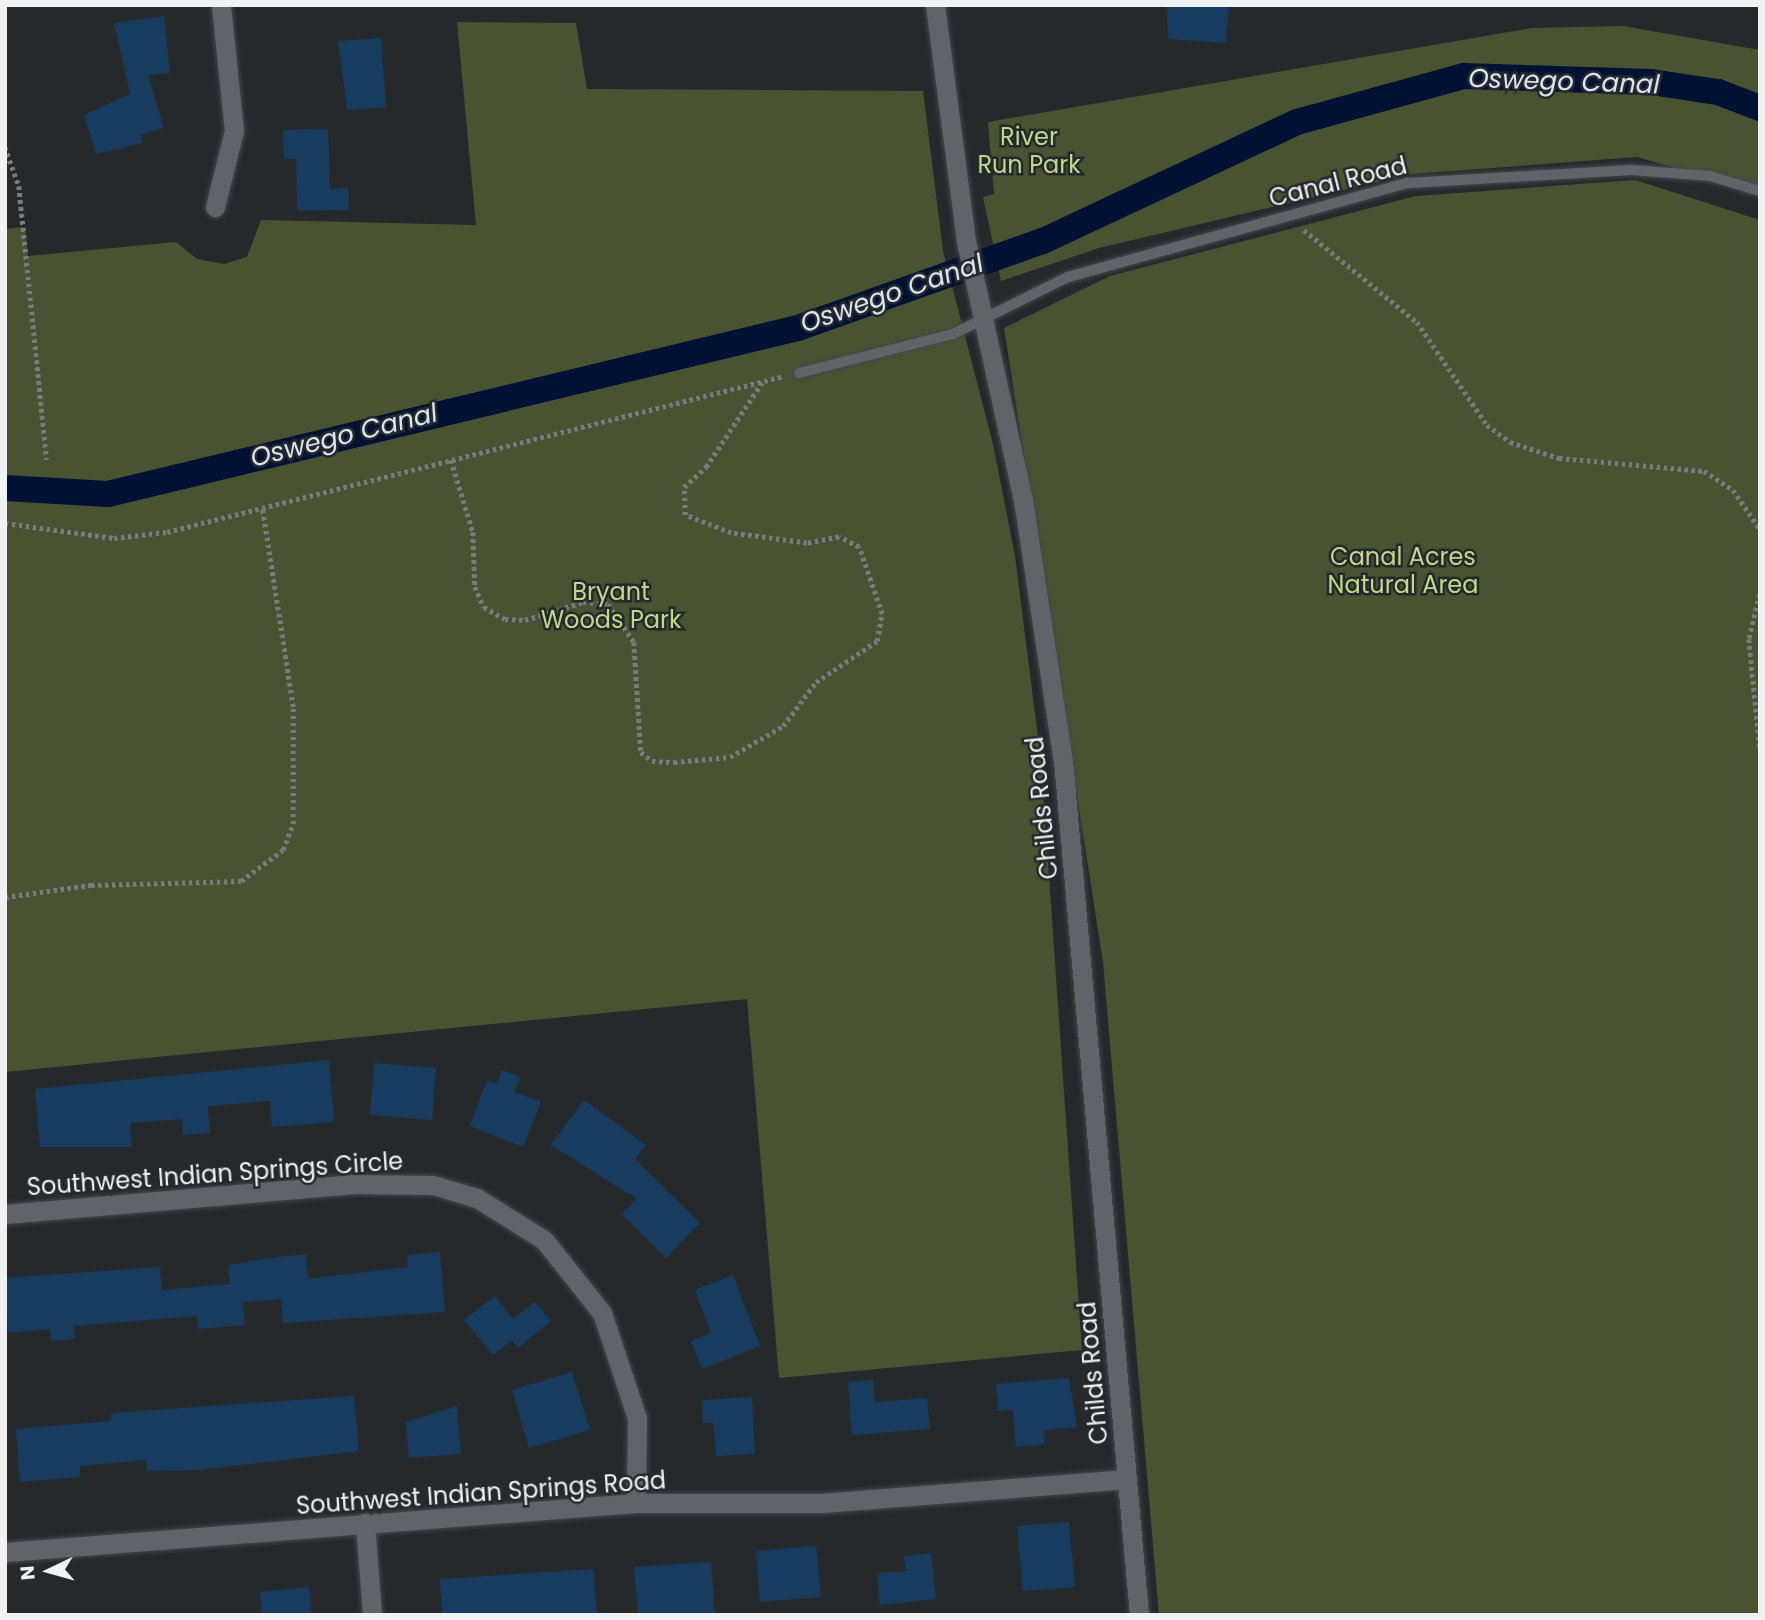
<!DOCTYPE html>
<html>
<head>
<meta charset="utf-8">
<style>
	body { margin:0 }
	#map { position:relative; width:1765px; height:1620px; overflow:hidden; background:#26292c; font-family:Poppins,sans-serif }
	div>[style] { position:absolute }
	.green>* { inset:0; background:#495331 }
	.canal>* { height:26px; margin:-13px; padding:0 13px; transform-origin:13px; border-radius:13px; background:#011134 }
	.building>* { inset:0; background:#183c5f }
	.path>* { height:4.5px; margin-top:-2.25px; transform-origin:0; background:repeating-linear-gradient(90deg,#797b7e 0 3.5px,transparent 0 7px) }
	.roads { filter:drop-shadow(0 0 2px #45484b) drop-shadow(0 0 2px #45484b) }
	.service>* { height:10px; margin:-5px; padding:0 5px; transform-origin:5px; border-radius:5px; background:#606468 }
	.minor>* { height:19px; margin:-9.5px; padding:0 9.5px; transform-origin:9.5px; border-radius:9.5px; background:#606468 }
	.tertiary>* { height:19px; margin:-9.5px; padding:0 9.5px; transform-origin:9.5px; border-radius:9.5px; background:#606468 }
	span { translate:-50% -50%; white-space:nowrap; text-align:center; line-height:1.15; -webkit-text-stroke:5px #26292c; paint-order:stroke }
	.park-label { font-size:24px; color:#c1d88a }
	.street-label { font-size:24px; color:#f0f2f4 }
	.water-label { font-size:26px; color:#dbe4f1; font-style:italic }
	.frame { position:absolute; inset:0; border:7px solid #f0f2f4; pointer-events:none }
	.north { position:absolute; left:14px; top:1536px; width:70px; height:70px; -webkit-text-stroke:5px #26292c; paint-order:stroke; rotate:265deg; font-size:19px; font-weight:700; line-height:28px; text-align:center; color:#f0f2f4 }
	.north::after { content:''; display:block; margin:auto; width:24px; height:32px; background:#f0f2f4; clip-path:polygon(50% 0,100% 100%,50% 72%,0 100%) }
</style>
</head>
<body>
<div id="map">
	<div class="green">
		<i style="clip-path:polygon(457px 22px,576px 23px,587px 89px,923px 91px,943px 251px,993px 444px,1015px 556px,1041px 761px,1082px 1350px,779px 1378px,747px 999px,5px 1072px,5px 229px,25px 227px,28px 256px,176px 242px,197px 259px,224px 264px,247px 257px,261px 220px,476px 225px)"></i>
		<i style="clip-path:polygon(1623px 26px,1760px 50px,1760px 192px,1637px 157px,1412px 174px,1099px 248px,1001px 281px,983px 197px,994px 194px,988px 122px,1532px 28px)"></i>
		<i style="clip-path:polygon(1635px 180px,1760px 220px,1760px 1615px,1159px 1615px,1103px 962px,1004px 328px,1110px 276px,1416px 196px)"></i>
	</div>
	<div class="canal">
		<i style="left:5px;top:488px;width:103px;rotate:3.3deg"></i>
		<i style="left:108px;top:494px;width:710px;rotate:-13.53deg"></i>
		<i style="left:798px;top:328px;width:260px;rotate:-19.6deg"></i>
		<i style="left:1043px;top:241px;width:280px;rotate:-25.1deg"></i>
		<i style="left:1297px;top:122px;width:173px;rotate:-15.4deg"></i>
		<i style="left:1464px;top:76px;width:187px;rotate:1.8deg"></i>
		<i style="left:1651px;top:82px;width:68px;rotate:8.5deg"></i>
		<i style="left:1718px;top:92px;width:45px;rotate:20.9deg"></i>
	</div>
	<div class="building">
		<i style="clip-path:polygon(1167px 5px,1229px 5px,1226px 43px,1168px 39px)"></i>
		<i style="clip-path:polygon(164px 16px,170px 73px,148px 75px,164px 128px,140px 135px,143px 143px,96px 154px,84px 115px,130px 94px,114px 23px)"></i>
		<i style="clip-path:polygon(381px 38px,386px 107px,347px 110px,338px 41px)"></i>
		<i style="clip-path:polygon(328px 129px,330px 189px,348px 188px,349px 210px,297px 211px,296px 159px,284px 159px,283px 130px)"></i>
		<i style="clip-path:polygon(329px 1060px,334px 1122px,272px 1127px,270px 1101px,208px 1106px,210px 1133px,183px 1135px,182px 1119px,130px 1123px,132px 1147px,40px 1147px,35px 1089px)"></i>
		<i style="clip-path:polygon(374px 1063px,436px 1068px,432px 1120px,370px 1115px)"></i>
		<i style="clip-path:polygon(502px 1070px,520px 1077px,514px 1092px,541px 1102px,523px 1147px,470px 1126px,487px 1080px,497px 1084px)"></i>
		<i style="clip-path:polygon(584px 1100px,646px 1145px,635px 1159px,700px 1223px,666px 1258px,622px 1214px,637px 1199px,551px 1145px)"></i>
		<i style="clip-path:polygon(440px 1252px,445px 1312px,283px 1323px,281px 1299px,243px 1302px,245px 1325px,198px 1329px,197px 1316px,74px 1326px,75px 1339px,51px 1341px,50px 1329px,8px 1333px,5px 1278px,160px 1267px,162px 1290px,230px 1284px,228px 1265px,278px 1257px,306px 1254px,308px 1279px,408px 1267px,407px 1255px)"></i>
		<i style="clip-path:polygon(733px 1275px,760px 1346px,702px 1369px,691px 1341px,711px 1333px,695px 1290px)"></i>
		<i style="clip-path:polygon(495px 1296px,513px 1319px,535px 1302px,551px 1321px,518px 1348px,512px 1340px,493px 1355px,464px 1320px)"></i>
		<i style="clip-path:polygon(572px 1372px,590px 1430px,529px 1448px,512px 1390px)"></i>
		<i style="clip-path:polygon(1069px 1378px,1077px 1427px,1044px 1430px,1045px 1444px,1016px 1447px,1013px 1410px,998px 1411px,996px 1384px)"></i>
		<i style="clip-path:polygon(873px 1380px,875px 1402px,927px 1398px,930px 1429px,852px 1435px,848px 1382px)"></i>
		<i style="clip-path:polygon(354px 1396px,359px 1451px,199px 1470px,147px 1471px,146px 1460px,80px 1466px,80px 1477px,20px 1482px,16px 1429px,111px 1421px,111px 1413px)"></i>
		<i style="clip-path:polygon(752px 1397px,755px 1454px,716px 1456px,714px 1423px,703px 1423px,702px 1400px)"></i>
		<i style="clip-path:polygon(457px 1406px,461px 1454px,409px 1458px,406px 1422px)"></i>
		<i style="clip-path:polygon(1069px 1522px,1075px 1587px,1023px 1591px,1017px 1526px)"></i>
		<i style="clip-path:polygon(816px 1546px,821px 1597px,760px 1602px,756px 1551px)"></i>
		<i style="clip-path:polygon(931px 1553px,936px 1599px,880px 1605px,877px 1573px,906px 1571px,904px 1556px)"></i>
		<i style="clip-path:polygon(711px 1562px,715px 1615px,638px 1615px,634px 1567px)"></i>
		<i style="clip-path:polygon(593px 1569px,597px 1615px,442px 1615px,440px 1579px)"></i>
		<i style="clip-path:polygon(309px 1587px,311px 1615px,262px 1615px,260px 1592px)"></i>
	</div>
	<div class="path">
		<i style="left:5px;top:147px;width:41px;rotate:70.3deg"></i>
		<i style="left:19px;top:186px;width:275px;rotate:84.2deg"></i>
		<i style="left:1304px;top:230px;width:146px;rotate:39.2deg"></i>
		<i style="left:1417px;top:322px;width:125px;rotate:55.8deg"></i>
		<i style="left:1487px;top:425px;width:29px;rotate:36deg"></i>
		<i style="left:1510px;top:442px;width:52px;rotate:18.1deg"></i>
		<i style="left:1559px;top:458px;width:146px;rotate:5.1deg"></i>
		<i style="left:1704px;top:471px;width:35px;rotate:33deg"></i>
		<i style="left:1733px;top:490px;width:47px;rotate:55.3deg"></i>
		<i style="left:451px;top:460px;width:75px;rotate:73deg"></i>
		<i style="left:473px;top:532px;width:55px;rotate:87.9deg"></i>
		<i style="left:475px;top:587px;width:22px;rotate:66deg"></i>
		<i style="left:484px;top:607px;width:24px;rotate:30deg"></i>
		<i style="left:505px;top:619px;width:20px;rotate:3deg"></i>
		<i style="left:525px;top:620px;width:61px;rotate:-17.2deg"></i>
		<i style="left:583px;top:602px;width:25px;rotate:5deg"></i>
		<i style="left:608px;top:604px;width:46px;rotate:55.6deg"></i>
		<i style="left:634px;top:642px;width:110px;rotate:86.4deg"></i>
		<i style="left:641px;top:752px;width:14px;rotate:39deg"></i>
		<i style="left:652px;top:761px;width:22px;rotate:3deg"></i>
		<i style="left:674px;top:762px;width:56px;rotate:-5.1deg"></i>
		<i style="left:730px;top:757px;width:61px;rotate:-30.3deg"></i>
		<i style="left:783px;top:726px;width:55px;rotate:-53.1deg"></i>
		<i style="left:816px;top:682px;width:73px;rotate:-33.9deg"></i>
		<i style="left:877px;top:641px;width:27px;rotate:-80deg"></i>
		<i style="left:882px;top:614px;width:71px;rotate:-108.9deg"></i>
		<i style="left:859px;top:547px;width:22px;rotate:-153deg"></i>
		<i style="left:839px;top:537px;width:33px;rotate:169deg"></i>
		<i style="left:807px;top:543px;width:77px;rotate:-172.5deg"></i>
		<i style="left:731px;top:533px;width:49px;rotate:-158.6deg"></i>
		<i style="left:685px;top:515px;width:28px;rotate:-92deg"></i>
		<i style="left:684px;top:487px;width:30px;rotate:-42deg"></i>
		<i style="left:706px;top:467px;width:103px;rotate:-56.5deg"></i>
		<i style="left:5px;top:523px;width:110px;rotate:7.8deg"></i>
		<i style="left:114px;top:538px;width:53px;rotate:-6.5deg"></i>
		<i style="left:167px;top:532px;width:636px;rotate:-14.19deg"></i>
		<i style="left:1760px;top:594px;width:46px;rotate:103.7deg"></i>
		<i style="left:1749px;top:639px;width:112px;rotate:84.3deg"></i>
		<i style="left:5px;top:897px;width:87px;rotate:-7.9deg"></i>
		<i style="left:91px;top:885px;width:150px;rotate:-1.5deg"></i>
		<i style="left:241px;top:881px;width:52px;rotate:-36.4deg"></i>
		<i style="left:283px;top:850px;width:28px;rotate:-69deg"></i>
		<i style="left:293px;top:824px;width:117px;rotate:-90deg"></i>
		<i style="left:293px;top:707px;width:202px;rotate:-98.8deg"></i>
	</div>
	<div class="roads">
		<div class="service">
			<i style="left:799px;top:373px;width:159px;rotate:-14.2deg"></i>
			<i style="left:953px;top:334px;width:128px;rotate:-26.4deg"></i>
			<i style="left:1068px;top:277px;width:353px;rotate:-15.5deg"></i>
			<i style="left:1408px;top:183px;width:224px;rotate:-3.3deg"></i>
			<i style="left:1632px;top:170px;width:78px;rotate:4.4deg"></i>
			<i style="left:1710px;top:176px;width:52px;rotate:16.7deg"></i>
		</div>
		<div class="minor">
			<i style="left:215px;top:207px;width:78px;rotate:-76deg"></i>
			<i style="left:234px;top:131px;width:127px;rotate:-95.9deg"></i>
			<i style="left:5px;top:1214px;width:348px;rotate:-4.9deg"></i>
			<i style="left:352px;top:1184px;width:81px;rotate:0.7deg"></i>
			<i style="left:433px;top:1185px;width:46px;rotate:16.5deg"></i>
			<i style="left:477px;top:1198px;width:79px;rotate:32.1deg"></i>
			<i style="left:544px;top:1240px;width:93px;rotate:51.5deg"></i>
			<i style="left:602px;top:1313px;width:111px;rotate:71.6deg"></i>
			<i style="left:637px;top:1418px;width:85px;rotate:90.7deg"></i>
			<i style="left:365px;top:1523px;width:92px;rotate:85.6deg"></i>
			<i style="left:5px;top:1552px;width:633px;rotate:-4.44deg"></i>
			<i style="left:636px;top:1503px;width:186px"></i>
			<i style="left:822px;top:1503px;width:306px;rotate:-4.5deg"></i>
		</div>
		<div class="tertiary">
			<i style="left:935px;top:5px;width:238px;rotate:82.5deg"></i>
			<i style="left:966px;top:241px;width:265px;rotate:77.6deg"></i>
			<i style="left:1023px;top:500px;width:263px;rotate:81.3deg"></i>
			<i style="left:1063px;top:760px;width:858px;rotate:84.92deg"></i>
		</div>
	</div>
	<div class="park-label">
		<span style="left:1029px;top:151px">River<br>Run Park</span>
		<span style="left:1403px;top:571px">Canal Acres<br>Natural Area</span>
		<span style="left:611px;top:606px">Bryant<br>Woods Park</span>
	</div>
	<div class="street-label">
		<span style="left:1338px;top:182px;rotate:-14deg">Canal Road</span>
		<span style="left:1042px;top:808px;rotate:-96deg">Childs Road</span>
		<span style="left:215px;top:1174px;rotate:-4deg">Southwest Indian Springs Circle</span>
		<span style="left:1093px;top:1373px;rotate:-95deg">Childs Road</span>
		<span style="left:481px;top:1493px;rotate:-4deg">Southwest Indian Springs Road</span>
	</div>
	<div class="water-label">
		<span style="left:1564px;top:82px;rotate:2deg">Oswego Canal</span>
		<span style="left:892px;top:294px;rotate:-19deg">Oswego Canal</span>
		<span style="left:344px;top:436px;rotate:-14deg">Oswego Canal</span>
	</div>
	<div class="frame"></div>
	<div class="north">N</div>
</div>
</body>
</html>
